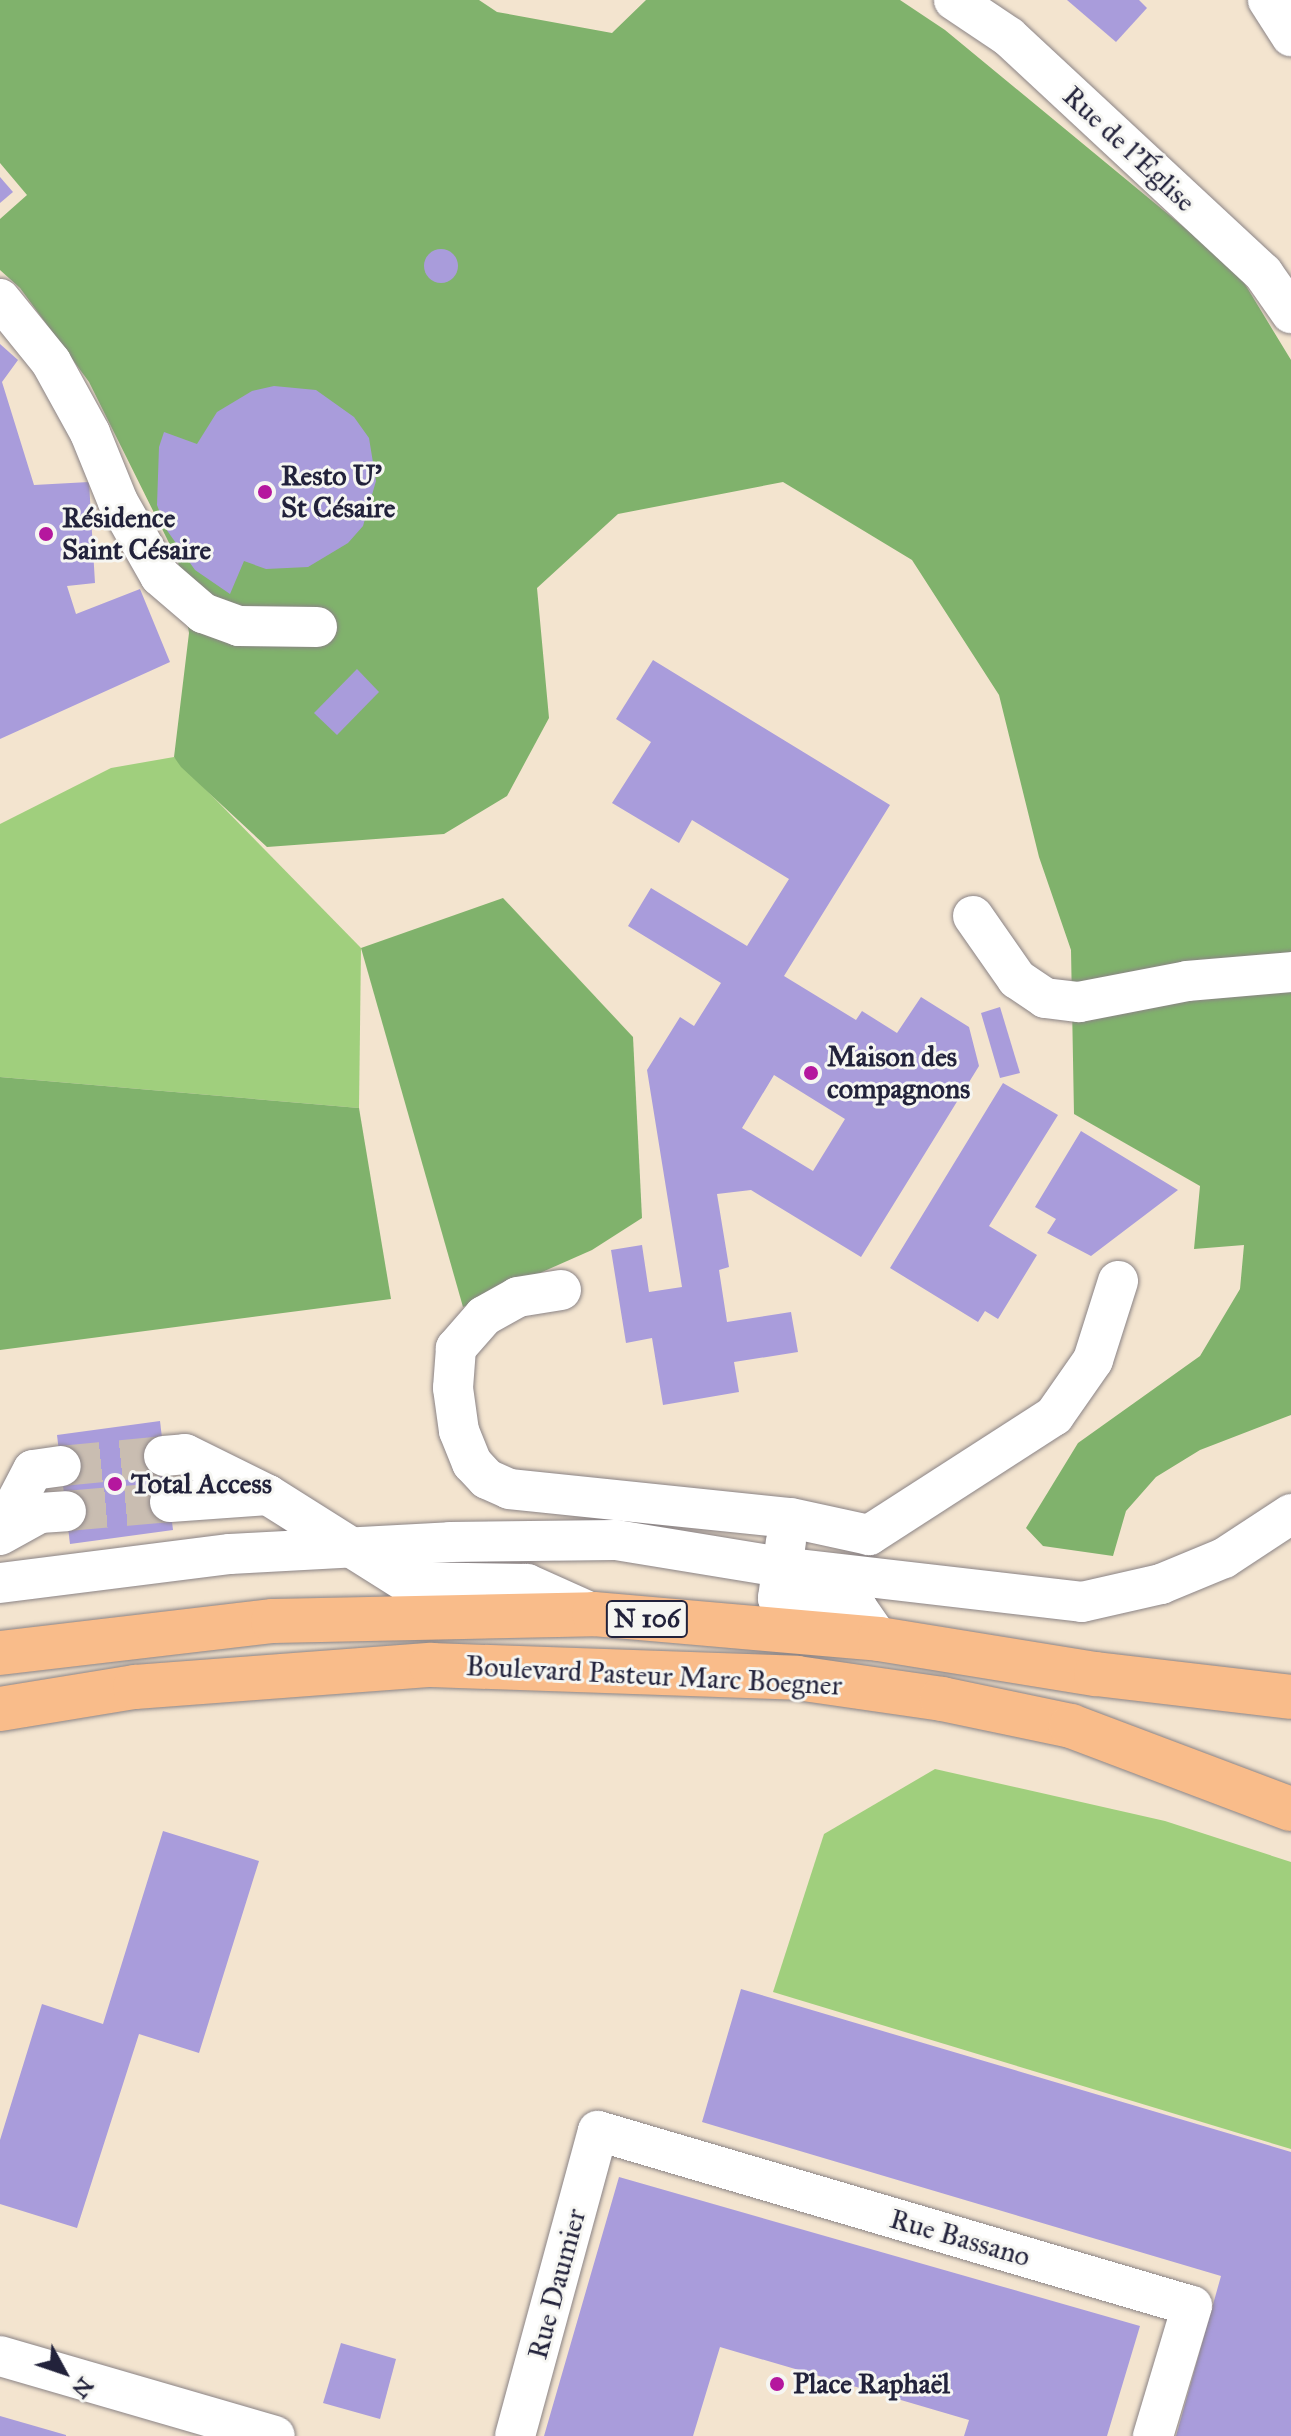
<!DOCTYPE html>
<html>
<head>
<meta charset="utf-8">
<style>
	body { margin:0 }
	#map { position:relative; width:1291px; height:2436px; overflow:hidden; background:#f3e4cf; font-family:"IM FELL Great Primer",serif }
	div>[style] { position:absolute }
	.green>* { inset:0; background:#a0cf7d }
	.forest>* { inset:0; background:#80b26c }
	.building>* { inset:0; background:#a99cdb }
	.round { border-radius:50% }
	.minor-tunnel>* { height:40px; margin-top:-20px; transform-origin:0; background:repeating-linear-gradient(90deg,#c9bdb1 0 40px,transparent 0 60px) }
	.roads { filter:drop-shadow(0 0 2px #8a8385) drop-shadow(0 0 2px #8a8385) }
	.minor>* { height:40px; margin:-20px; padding:0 20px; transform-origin:20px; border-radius:20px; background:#fff }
	.major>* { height:44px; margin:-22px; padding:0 22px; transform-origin:22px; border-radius:22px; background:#f9bc8a }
	.dots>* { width:22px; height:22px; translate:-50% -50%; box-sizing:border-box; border:4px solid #f6f6f2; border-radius:50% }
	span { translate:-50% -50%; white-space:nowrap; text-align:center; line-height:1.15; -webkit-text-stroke:6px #f6f6f2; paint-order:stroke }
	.shield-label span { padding:2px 6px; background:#f6f6f2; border:2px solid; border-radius:6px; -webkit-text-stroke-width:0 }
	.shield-label { font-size:26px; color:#22223b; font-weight:700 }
	.street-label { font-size:28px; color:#22223b }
	.poi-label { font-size:28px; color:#22223b; font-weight:700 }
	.left { translate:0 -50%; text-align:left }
	.north { position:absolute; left:24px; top:2332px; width:80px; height:80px; -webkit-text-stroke:6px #f6f6f2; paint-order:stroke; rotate:130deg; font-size:22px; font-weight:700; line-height:32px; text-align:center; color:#22223b }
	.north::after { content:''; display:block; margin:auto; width:28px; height:36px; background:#22223b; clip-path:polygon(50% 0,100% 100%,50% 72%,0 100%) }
</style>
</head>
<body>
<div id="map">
	<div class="green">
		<i style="clip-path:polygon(174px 757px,361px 948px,359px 1108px,0 1077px,0 824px,111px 768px)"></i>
		<i style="clip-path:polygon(935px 1769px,1165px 1821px,1291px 1862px,1291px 2149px,773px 1992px,824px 1834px)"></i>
	</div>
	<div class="forest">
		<i style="clip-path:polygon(0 0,479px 0,497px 12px,612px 33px,646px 0,900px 0,945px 30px,1237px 271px,1291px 360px,1291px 1415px,1200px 1450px,1156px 1477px,1126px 1511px,1113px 1556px,1043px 1546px,1026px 1528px,1078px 1443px,1200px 1356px,1240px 1289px,1244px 1245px,1194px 1249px,1200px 1186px,1074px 1114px,1071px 950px,1039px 857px,999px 695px,912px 560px,783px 482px,618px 514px,537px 588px,549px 718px,507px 796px,444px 834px,267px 847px,181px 767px,174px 757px,189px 633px,178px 561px,89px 382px,20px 288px,0 270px,0 219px,27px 195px,0 163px)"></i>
		<i style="clip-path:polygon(503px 898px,633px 1037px,642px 1218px,592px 1250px,463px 1307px,361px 948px)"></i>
		<i style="clip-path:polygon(0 1077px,359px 1108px,391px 1299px,0 1350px)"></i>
	</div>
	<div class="building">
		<i style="clip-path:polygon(1067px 0,1139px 0,1147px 8px,1116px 42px)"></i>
		<i style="clip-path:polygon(0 177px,13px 192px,0 203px)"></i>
		<i class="round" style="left:424px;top:249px;width:34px;height:34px"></i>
		<i style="clip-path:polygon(0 344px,18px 360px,2px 382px,34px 485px,89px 482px,95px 583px,67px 586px,76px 614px,140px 589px,170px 662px,0 739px)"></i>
		<i style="clip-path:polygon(274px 386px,316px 390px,354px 417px,369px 438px,376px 481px,363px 526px,348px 543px,308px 567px,266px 569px,244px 561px,230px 594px,195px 570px,166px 529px,157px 505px,159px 447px,164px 432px,197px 444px,217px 412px,252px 391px)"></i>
		<i style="clip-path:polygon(evenodd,653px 660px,890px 805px,784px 976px,856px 1020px,862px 1011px,897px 1033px,921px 997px,969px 1027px,979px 1066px,861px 1257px,751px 1190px,717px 1194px,729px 1267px,719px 1270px,727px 1322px,791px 1312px,798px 1352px,734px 1362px,739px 1392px,663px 1405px,652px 1338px,626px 1343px,611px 1250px,642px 1245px,649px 1292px,682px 1287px,647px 1070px,680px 1017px,694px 1026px,721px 983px,628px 926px,651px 888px,747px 946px,789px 879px,692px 820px,679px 843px,612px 803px,651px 742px,616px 719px,653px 660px,774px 1075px,845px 1119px,813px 1171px,742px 1128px,774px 1075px)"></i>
		<i style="clip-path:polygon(357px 669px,379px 692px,337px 735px,314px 713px)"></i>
		<i style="clip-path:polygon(1000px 1007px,1020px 1073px,1000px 1078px,981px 1013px)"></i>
		<i style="clip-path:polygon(1003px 1083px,1058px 1115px,989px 1226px,1037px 1255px,998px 1319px,985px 1311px,978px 1322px,890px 1268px)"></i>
		<i style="clip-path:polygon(1081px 1131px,1178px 1190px,1091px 1256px,1047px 1233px,1056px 1219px,1035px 1207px)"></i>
		<i style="clip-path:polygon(160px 1421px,173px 1530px,70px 1544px,57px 1435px)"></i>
		<i style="clip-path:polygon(163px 1831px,259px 1861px,199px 2053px,139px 2034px,77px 2228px,0 2204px,0 2140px,42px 2004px,103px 2024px)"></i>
		<i style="clip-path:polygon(741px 1989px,1291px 2152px,1291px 2436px,1176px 2436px,1221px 2276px,702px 2122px)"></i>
		<i style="clip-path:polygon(619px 2177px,1140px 2326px,1107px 2436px,964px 2436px,969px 2420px,720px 2347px,693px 2436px,544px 2436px)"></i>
		<i style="clip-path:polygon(341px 2343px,396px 2359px,380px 2419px,323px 2403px)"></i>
		<i style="clip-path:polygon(0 2416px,66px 2435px,66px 2436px,0 2436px)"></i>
	</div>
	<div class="minor-tunnel">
		<i style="left:61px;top:1466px;width:103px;rotate:-5.5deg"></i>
		<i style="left:66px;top:1511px;width:104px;rotate:-4.9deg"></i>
	</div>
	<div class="roads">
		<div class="minor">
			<i style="left:954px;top:0;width:66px;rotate:33.9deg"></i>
			<i style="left:1009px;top:37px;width:347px;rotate:42.9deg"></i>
			<i style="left:1263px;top:273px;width:49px;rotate:55deg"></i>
			<i style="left:1268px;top:0;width:43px;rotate:57.4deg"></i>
			<i style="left:0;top:299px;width:81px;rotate:51deg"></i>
			<i style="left:51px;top:362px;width:81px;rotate:61.2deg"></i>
			<i style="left:90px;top:433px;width:74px;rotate:67.9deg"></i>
			<i style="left:118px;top:502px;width:85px;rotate:60.4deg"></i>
			<i style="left:160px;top:576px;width:57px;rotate:40.7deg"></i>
			<i style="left:203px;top:613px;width:38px;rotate:20deg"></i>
			<i style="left:239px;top:626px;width:78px;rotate:0.7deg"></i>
			<i style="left:973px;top:916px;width:77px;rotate:55.1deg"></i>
			<i style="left:1017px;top:979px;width:34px;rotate:34deg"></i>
			<i style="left:1045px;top:998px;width:34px;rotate:7deg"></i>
			<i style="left:1079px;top:1002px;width:110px;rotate:-11deg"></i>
			<i style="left:1187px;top:981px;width:104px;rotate:-4.9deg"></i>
			<i style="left:561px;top:1290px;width:44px;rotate:170.8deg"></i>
			<i style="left:518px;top:1297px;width:39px;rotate:151deg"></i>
			<i style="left:484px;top:1316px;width:43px;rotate:131.2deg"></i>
			<i style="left:456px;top:1348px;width:40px;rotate:94.3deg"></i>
			<i style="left:453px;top:1388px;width:43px;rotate:82.1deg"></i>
			<i style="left:459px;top:1431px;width:35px;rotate:68deg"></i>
			<i style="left:472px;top:1463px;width:22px;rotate:47deg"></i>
			<i style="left:487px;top:1479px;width:24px;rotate:24deg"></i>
			<i style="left:509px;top:1489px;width:283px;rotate:5.9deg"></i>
			<i style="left:791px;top:1518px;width:80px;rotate:12.3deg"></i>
			<i style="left:869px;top:1535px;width:220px;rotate:-32.8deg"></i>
			<i style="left:1054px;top:1416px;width:68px;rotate:-55.1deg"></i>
			<i style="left:1093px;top:1360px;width:83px;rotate:-72.4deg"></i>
			<i style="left:164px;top:1456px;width:21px;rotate:-5deg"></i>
			<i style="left:185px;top:1454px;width:93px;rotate:26.3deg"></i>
			<i style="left:170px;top:1502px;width:98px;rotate:-4.1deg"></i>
			<i style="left:268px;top:1495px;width:163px;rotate:32.2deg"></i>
			<i style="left:406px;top:1582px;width:121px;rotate:0.9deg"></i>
			<i style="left:527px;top:1584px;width:73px;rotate:24.1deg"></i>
			<i style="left:0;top:1533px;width:71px;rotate:-62.4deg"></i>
			<i style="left:33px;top:1470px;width:28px;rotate:-8deg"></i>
			<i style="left:0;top:1535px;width:46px;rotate:-28.8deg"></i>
			<i style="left:40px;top:1513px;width:26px;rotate:-4deg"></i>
			<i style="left:786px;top:1541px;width:58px;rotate:98deg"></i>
			<i style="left:778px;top:1598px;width:80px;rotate:7.2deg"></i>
			<i style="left:857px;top:1608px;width:38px;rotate:55deg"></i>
			<i style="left:0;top:1583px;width:232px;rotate:-7.2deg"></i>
			<i style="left:230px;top:1554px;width:220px;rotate:-3.1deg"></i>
			<i style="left:450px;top:1542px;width:166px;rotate:-0.7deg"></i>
			<i style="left:616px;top:1540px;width:167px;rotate:9.3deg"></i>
			<i style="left:781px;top:1567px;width:303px;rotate:6.6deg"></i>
			<i style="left:1082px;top:1602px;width:81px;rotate:-12.8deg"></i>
			<i style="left:1161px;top:1584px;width:68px;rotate:-22.4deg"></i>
			<i style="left:1224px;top:1558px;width:80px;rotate:-33.3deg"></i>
			<i style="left:0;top:2356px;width:286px;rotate:16.2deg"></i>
			<i style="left:515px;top:2436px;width:316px;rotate:-74.8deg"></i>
			<i style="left:598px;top:2131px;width:619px;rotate:16.42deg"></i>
			<i style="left:1192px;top:2306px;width:136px;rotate:106.7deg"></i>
		</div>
		<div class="major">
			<i style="left:0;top:1653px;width:275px;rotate:-6.7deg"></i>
			<i style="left:273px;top:1621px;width:321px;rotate:-1.2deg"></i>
			<i style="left:594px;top:1614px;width:286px;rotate:5deg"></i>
			<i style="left:879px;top:1639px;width:220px;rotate:9.2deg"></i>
			<i style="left:1096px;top:1674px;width:196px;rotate:6.7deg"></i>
			<i style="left:0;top:1709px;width:137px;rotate:-9.3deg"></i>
			<i style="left:135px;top:1687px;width:297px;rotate:-4.3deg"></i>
			<i style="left:431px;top:1665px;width:366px;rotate:2deg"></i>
			<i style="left:797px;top:1678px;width:147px;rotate:8.2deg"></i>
			<i style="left:942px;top:1699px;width:132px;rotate:11.8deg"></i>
			<i style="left:1071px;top:1726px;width:235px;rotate:20.7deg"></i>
		</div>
	</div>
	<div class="dots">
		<i style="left:265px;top:492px;background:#b5179e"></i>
		<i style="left:46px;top:534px;background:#b5179e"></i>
		<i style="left:811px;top:1073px;background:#b5179e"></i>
		<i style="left:115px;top:1484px;background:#b5179e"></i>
		<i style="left:777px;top:2384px;background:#b5179e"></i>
	</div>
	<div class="shield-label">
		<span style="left:647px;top:1619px">N 106</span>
	</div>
	<div class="street-label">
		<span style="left:1129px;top:149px;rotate:43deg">Rue de l'Église</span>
		<span style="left:654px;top:1676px;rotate:3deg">Boulevard Pasteur Marc Boegner</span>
		<span style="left:960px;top:2238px;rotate:16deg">Rue Bassano</span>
		<span style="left:557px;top:2284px;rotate:-75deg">Rue Daumier</span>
	</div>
	<div class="poi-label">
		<span class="left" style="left:281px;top:492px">Resto U'<br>St Césaire</span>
		<span class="left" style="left:62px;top:534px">Résidence<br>Saint Césaire</span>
		<span class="left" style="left:827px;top:1073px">Maison des<br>compagnons</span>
		<span class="left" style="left:131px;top:1484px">Total Access</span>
		<span class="left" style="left:793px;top:2384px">Place Raphaël</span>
	</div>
	<div class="north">N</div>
</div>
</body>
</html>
